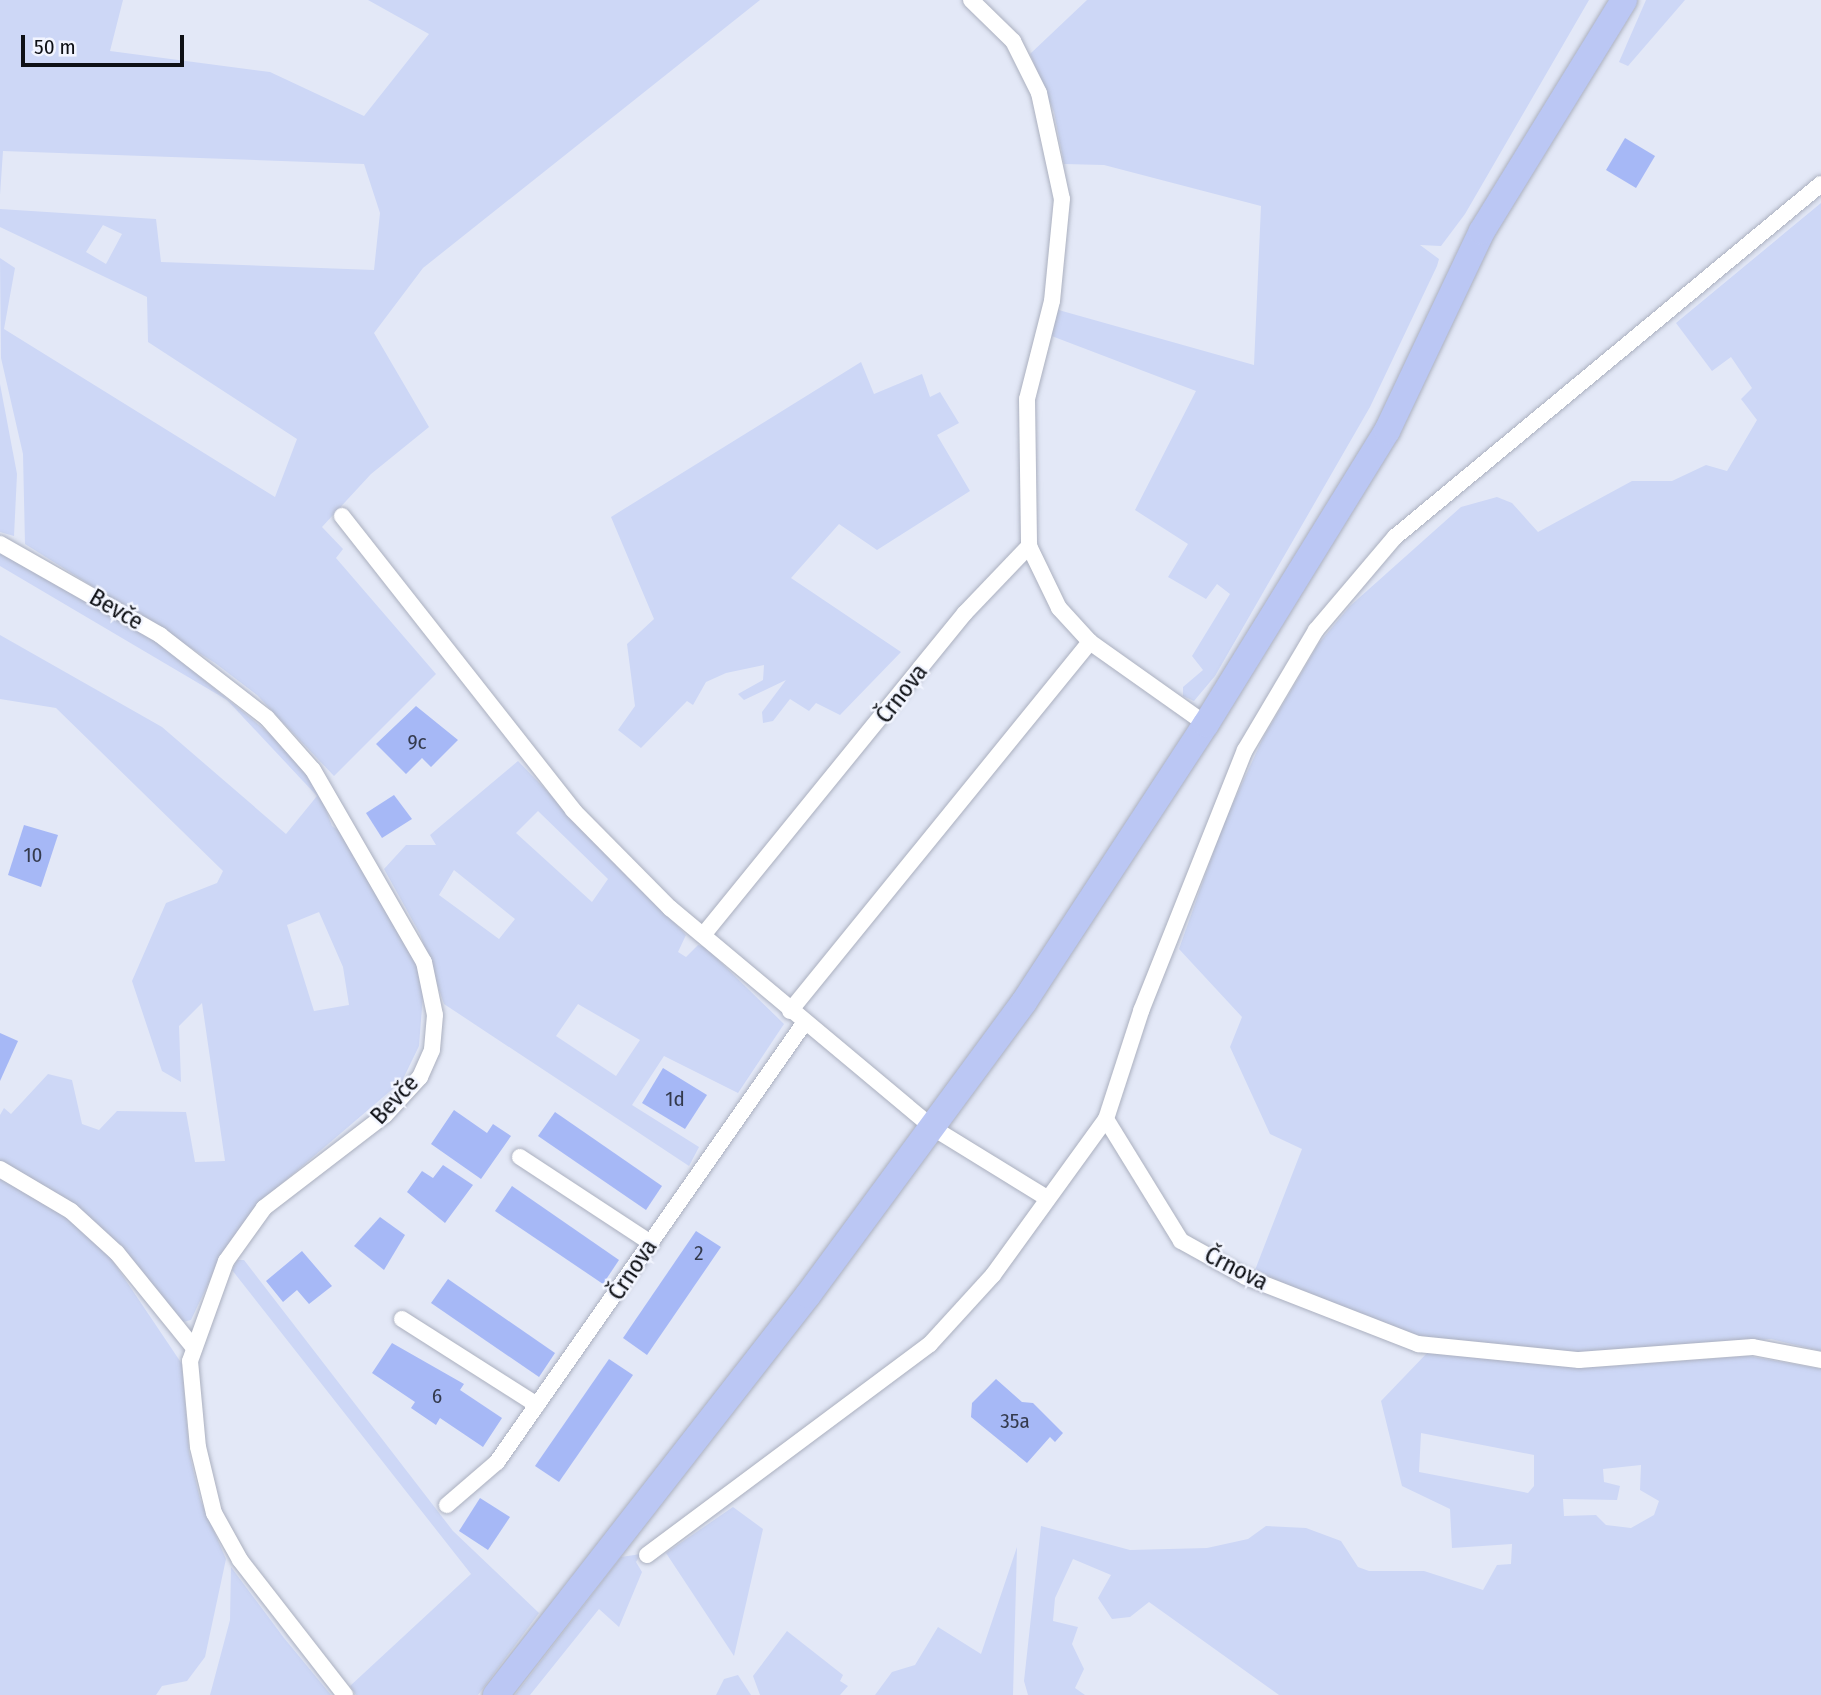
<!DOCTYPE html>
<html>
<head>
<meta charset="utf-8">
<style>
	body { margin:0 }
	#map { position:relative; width:1821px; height:1695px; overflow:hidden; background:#e3e8f7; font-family:"Fira Sans Condensed",sans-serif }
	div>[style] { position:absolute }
	.green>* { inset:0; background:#cdd7f6 }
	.building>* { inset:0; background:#a6b8f6 }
	.roads { filter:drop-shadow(0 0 2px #abb0bf) drop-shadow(0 0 2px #abb0bf) }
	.street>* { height:16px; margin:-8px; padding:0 8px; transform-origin:8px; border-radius:8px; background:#fff }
	.primary>* { height:26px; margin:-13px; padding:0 13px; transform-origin:13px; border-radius:13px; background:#bbc7f4 }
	span { translate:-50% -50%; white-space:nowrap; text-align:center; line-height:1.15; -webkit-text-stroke:5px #f2f5ff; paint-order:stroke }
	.number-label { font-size:21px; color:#343a4d }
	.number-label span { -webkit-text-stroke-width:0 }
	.street-label { font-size:24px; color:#0e1015 }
	.scale { position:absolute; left:21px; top:35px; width:163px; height:32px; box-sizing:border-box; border:4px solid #0e1015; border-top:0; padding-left:9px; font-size:21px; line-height:24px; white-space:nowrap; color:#0e1015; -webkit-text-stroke:5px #f2f5ff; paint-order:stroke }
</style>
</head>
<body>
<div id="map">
	<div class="green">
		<i style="clip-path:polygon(evenodd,0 0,123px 0,110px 51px,270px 72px,364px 116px,429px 34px,368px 0,760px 0,423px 268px,374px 333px,429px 427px,371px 474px,322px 527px,343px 549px,336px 558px,436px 674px,334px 776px,257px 695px,215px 663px,25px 544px,23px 454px,1px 358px,0 258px,15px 268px,4px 329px,275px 497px,297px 439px,148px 342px,147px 297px,0 227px,0 209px,156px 219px,161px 262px,374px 270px,380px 213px,364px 164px,3px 151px,0 195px,0 0,103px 225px,122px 234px,106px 264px,86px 252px,103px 225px)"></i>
		<i style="clip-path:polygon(1087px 0,1589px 0,1465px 214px,1441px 246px,1420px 245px,1439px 259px,1437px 266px,1370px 407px,1215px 676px,1194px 701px,1183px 696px,1183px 687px,1203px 670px,1192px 656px,1230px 594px,1217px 584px,1206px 599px,1168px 577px,1188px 544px,1135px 510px,1196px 391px,1049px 335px,1055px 309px,1254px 365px,1261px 206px,1104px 165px,1064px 164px,1054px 112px,1030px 54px)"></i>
		<i style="clip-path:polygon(1646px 0,1685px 0,1628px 66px,1619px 62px)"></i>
		<i style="clip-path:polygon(1821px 203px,1821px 1351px,1771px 1339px,1593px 1354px,1429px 1338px,1371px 1323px,1255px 1270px,1302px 1149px,1270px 1134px,1230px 1047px,1242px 1017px,1179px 949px,1223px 825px,1263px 738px,1319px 643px,1350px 606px,1461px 507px,1497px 497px,1512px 503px,1538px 532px,1632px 481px,1672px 481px,1706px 465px,1727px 471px,1757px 420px,1741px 399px,1752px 388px,1731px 357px,1712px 371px,1676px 323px)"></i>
		<i style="clip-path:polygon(861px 362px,874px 394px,922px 374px,930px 397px,940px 392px,959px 423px,937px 435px,970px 491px,877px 550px,839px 524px,791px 578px,901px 652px,840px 715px,816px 703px,809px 711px,790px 699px,773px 721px,763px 723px,762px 712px,786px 680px,744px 700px,738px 694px,763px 680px,764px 665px,726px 673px,706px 682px,693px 705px,687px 701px,641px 748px,618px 730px,635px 706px,627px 644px,654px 619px,611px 517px)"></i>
		<i style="clip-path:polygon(0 384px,17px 474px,14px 536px,0 532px)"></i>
		<i style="clip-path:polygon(evenodd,0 551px,156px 641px,281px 743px,319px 791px,332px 826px,347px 836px,415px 959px,423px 995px,419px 1046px,402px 1081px,259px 1203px,220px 1259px,191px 1320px,179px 1323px,126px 1255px,0 1164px,0 1115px,4px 1108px,11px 1114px,48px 1074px,72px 1080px,82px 1124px,99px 1130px,117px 1111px,186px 1112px,195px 1162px,225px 1161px,202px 1003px,179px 1026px,181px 1082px,162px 1071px,132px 981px,166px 903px,217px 883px,223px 871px,56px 708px,0 699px,0 635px,162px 727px,286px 834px,317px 796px,227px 700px,0 566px,0 551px,319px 912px,343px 967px,349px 1005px,314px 1011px,287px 925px,319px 912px)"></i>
		<i style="clip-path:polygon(evenodd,518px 761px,686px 935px,678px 952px,686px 957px,698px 945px,705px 947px,784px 1024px,738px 1093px,664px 1056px,632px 1105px,699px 1147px,689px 1166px,444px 1004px,420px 934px,384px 869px,406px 845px,436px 845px,430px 835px,518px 761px,538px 811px,608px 879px,592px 902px,516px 833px,538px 811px,518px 761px,454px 870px,515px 919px,499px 939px,439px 895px,454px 870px,518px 761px,578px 1004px,640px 1040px,616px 1076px,556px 1036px,578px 1004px)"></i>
		<i style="clip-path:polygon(0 1179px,61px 1212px,106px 1251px,182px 1364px,189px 1452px,200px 1499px,226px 1559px,205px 1657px,187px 1681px,162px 1686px,156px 1695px,0 1695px)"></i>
		<i style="clip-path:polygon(237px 1260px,244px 1260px,453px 1531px,539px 1613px,478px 1695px,356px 1695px,350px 1686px,471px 1574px,232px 1270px)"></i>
		<i style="clip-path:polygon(evenodd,1428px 1352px,1596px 1367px,1748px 1356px,1821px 1369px,1821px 1695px,1279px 1695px,1149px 1602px,1130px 1617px,1112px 1619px,1098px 1598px,1111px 1575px,1073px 1559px,1055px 1598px,1053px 1621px,1078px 1627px,1072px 1644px,1084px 1669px,1075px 1688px,1085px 1695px,1028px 1695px,1024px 1681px,1041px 1526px,1130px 1550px,1207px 1548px,1248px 1539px,1266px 1526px,1306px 1528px,1341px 1541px,1358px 1567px,1369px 1571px,1424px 1571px,1483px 1590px,1497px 1565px,1511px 1564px,1512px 1544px,1452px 1548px,1450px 1509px,1402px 1486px,1381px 1401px,1428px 1352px,1421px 1433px,1534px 1455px,1534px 1486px,1528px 1493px,1419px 1472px,1421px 1433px,1428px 1352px,1641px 1465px,1640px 1490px,1659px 1501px,1654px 1515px,1631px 1528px,1606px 1525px,1596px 1515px,1564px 1516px,1563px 1499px,1617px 1500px,1620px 1486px,1604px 1482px,1603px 1469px,1641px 1465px)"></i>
		<i style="clip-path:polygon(733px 1507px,763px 1529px,734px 1656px,666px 1553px)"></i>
		<i style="clip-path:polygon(1017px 1547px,1013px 1695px,875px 1695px,892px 1672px,915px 1665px,938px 1627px,981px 1654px)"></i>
		<i style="clip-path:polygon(641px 1554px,636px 1562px,642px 1572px,619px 1627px,599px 1609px,530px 1695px,515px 1695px,621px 1557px)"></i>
		<i style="clip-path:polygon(231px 1567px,284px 1638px,331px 1695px,210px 1695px,230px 1620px)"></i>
		<i style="clip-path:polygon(787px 1631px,843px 1675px,840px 1681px,848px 1686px,840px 1695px,760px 1695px,753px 1676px)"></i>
		<i style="clip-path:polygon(738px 1675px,751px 1695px,716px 1695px,724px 1679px)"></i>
	</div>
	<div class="building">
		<i style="clip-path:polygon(1625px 138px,1655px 156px,1636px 188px,1606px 170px)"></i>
		<i style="clip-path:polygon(416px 706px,458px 740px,431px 767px,422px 758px,406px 774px,376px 744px)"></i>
		<i style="clip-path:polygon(394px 795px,412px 819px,382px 838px,366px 813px)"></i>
		<i style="clip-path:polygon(24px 825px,58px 835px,41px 887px,8px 875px)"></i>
		<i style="clip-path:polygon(0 1033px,18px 1041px,0 1081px)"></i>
		<i style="clip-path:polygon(663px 1068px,707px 1095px,685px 1129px,642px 1103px)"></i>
		<i style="clip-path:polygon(454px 1110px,487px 1133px,493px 1124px,511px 1136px,481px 1179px,431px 1144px)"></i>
		<i style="clip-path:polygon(555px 1112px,662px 1186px,646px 1210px,538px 1136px)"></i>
		<i style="clip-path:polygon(443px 1165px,473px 1185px,445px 1223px,407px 1192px,422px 1171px,433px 1178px)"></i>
		<i style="clip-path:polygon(512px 1186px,619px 1260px,603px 1284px,495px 1211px)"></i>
		<i style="clip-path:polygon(380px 1217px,405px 1235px,384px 1270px,354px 1246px)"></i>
		<i style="clip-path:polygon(696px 1231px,721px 1247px,647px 1355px,623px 1338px)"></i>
		<i style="clip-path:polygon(302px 1251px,332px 1286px,309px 1304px,297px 1290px,283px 1302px,266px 1281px)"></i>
		<i style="clip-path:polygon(448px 1279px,555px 1353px,539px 1377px,431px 1303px)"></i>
		<i style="clip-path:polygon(392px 1343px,464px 1384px,460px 1390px,502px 1418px,483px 1447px,440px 1418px,436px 1425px,411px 1408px,415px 1402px,372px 1373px)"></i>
		<i style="clip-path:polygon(609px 1359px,633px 1375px,559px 1482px,535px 1466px)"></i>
		<i style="clip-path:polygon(996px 1379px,1022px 1402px,1033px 1403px,1063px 1433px,1055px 1442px,1050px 1437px,1027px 1463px,971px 1417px,972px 1403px)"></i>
		<i style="clip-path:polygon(480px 1498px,510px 1517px,488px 1550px,459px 1531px)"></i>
	</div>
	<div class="roads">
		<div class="street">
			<i style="left:971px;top:0;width:59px;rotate:44.3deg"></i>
			<i style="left:1013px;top:41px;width:58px;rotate:63.4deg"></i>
			<i style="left:1039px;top:93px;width:108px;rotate:77.8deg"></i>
			<i style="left:1062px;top:199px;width:102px;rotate:95.6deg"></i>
			<i style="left:1052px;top:301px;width:101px;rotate:104.3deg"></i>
			<i style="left:1027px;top:399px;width:147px;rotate:89.2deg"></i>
			<i style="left:1029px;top:546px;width:69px;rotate:64.2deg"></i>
			<i style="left:1059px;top:608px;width:46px;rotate:47.6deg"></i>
			<i style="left:1090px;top:642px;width:142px;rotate:35.3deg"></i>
			<i style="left:342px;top:516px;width:374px;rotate:51.8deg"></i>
			<i style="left:573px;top:810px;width:138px;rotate:45.3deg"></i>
			<i style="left:670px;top:908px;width:343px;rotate:39.9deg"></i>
			<i style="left:933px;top:1128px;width:134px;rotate:31.6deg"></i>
			<i style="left:0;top:544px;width:184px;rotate:29.6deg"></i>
			<i style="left:160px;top:635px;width:135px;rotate:37.8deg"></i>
			<i style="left:267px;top:718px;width:69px;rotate:48.5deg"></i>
			<i style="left:313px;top:770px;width:222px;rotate:60deg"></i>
			<i style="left:424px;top:962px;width:54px;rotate:78.3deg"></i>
			<i style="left:435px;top:1015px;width:35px;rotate:95deg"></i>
			<i style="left:432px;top:1050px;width:30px;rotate:114deg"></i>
			<i style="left:420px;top:1077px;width:52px;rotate:132.6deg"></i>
			<i style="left:385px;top:1115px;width:153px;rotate:142.5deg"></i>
			<i style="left:264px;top:1208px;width:65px;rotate:125.6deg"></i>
			<i style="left:226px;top:1261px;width:106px;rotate:109.8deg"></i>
			<i style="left:190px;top:1361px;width:86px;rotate:84.7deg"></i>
			<i style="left:198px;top:1447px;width:68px;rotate:76.4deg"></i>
			<i style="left:214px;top:1513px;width:54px;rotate:61deg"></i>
			<i style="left:240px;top:1560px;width:171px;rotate:52.1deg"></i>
			<i style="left:704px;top:934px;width:414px;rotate:-50.9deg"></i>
			<i style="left:965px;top:613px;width:93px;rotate:-46.3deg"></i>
			<i style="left:790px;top:1011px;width:476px;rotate:-50.9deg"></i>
			<i style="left:1106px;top:1119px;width:143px;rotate:58.4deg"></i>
			<i style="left:1181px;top:1241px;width:74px;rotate:29deg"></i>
			<i style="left:1246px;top:1277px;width:185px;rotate:21.3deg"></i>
			<i style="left:1418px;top:1344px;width:162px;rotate:5.7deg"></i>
			<i style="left:1579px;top:1360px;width:174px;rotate:-4.3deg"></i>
			<i style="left:1753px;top:1347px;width:69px;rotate:10.8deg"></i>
			<i style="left:520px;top:1157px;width:157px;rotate:33.3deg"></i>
			<i style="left:0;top:1169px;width:82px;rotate:30.6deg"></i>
			<i style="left:71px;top:1211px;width:62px;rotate:42.4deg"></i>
			<i style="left:117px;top:1253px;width:122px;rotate:51deg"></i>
			<i style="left:402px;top:1319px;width:160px;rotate:32.5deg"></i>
			<i style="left:447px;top:1505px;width:66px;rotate:-40.7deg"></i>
			<i style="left:497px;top:1462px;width:537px;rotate:-55.01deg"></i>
			<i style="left:647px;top:1555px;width:353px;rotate:-36.7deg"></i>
			<i style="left:930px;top:1344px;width:93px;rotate:-47.6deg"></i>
			<i style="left:993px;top:1275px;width:193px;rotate:-54.1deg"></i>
			<i style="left:1106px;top:1119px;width:114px;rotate:-72deg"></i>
			<i style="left:1141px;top:1011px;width:281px;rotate:-68.3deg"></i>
			<i style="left:1245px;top:750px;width:139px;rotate:-59.4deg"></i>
			<i style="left:1316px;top:630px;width:122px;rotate:-49.7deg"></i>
			<i style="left:1395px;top:537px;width:553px;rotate:-39.65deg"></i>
		</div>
		<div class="primary">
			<i style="left:496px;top:1695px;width:507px;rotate:-52.05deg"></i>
			<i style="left:808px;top:1295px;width:364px;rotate:-53.6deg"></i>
			<i style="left:1024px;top:1002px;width:332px;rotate:-56.8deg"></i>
			<i style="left:1206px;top:724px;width:344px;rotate:-58.3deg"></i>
			<i style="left:1387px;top:431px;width:221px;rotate:-64.6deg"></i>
			<i style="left:1482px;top:231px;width:271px;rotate:-58.4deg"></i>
		</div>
	</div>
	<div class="number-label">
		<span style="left:417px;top:742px">9c</span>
		<span style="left:33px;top:855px">10</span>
		<span style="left:675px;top:1099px">1d</span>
		<span style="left:699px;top:1253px">2</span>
		<span style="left:437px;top:1396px">6</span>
		<span style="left:1015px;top:1421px">35a</span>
	</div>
	<div class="street-label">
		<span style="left:116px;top:610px;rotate:30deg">Bevče</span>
		<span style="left:902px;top:694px;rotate:-52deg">Črnova</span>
		<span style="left:395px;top:1100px;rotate:-47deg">Bevče</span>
		<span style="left:1236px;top:1269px;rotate:27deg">Črnova</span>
		<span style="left:633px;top:1270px;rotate:-56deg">Črnova</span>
	</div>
	<div class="scale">50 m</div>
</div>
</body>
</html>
